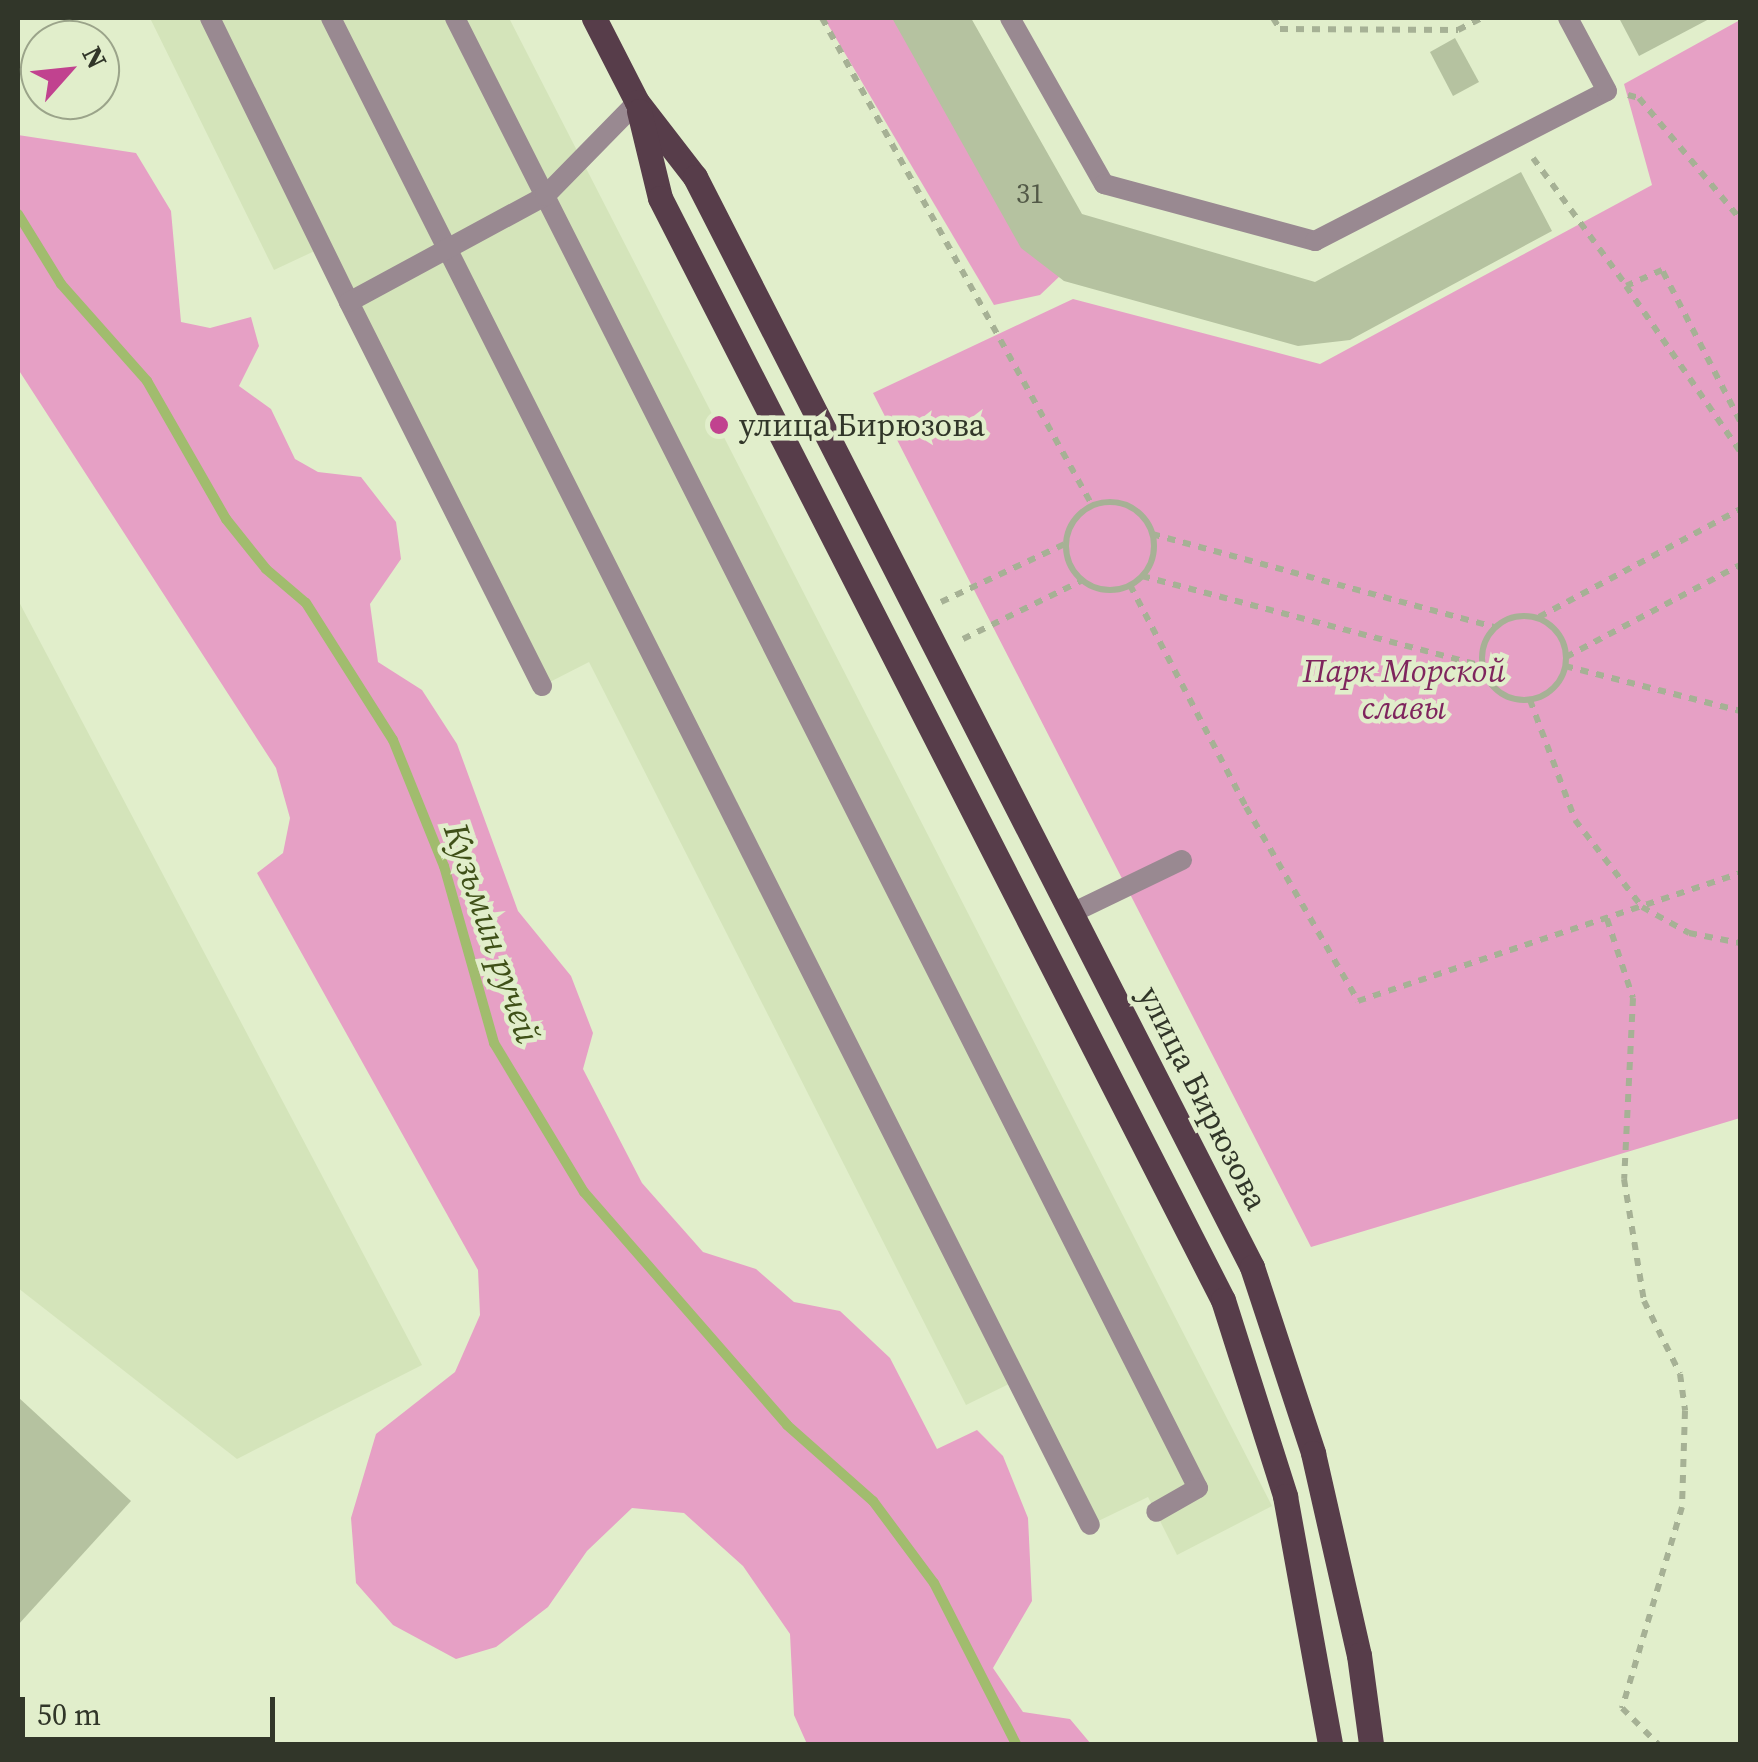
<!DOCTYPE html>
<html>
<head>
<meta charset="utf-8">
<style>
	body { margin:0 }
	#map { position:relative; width:1758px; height:1762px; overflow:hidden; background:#e1eecb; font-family:"Source Serif 4",serif }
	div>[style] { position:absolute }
	.built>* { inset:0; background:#d4e4ba }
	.green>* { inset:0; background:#e6a0c5 }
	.stream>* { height:10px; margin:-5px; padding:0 5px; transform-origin:5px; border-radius:5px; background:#a1bc6e }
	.building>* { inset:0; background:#b5c2a0 }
	.path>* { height:6px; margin-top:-3px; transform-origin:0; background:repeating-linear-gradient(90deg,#a6b195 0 8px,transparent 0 16px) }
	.path>.ring { margin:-3px; padding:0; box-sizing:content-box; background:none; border:6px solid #a6b195; border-radius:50% }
	.lane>* { height:20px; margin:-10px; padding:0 10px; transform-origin:10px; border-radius:10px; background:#998991 }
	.primary>* { height:25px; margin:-12.5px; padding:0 12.5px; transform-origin:12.5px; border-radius:12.5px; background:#573d4a }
	.dots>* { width:28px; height:28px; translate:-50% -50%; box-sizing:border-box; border:5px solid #e1eecb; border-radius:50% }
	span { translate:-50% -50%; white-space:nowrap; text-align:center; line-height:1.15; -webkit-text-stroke:9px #e1eecb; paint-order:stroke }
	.number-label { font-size:28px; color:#525947 }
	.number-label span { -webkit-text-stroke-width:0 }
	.poi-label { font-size:32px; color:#313629 }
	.left { translate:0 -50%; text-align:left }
	.park-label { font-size:32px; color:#7f255d; font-style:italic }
	.street-label { font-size:32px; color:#313629 }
	.water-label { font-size:35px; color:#3f5018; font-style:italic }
	.frame { position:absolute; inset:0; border:20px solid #313629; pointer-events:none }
	.north { position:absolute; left:20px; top:20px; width:100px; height:100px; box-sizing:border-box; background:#e1eecb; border:2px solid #9ba48a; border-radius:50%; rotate:63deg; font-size:28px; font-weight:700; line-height:40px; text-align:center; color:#313629 }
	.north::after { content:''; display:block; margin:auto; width:35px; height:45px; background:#c1428f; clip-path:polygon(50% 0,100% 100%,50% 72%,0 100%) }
	.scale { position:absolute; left:20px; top:1697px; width:255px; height:45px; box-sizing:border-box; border:5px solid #313629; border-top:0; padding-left:12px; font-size:30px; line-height:35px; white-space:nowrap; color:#313629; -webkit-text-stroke:8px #e1eecb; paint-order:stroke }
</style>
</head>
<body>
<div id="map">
	<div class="built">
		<i style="clip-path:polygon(150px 18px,509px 18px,1272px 1506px,1177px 1555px,1148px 1497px,1090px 1525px,1015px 1381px,966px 1405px,589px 662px,542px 686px,321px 248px,274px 270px)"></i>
		<i style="clip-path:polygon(18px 600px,422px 1365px,237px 1459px,18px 1288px)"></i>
	</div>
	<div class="green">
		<i style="clip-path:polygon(824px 18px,918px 18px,1062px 274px,1040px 295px,994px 305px)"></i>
		<i style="clip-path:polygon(1740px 20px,1740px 1118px,1311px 1247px,873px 393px,1073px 299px,1320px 364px,1652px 185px,1624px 84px)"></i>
		<i style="clip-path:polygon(18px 135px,136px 153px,171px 211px,181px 322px,210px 328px,251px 317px,259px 346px,239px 386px,271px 409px,295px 459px,318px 472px,361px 477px,396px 522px,401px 559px,370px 604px,378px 662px,422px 690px,457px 744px,518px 911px,571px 976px,593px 1033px,583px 1069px,642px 1183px,703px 1252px,756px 1269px,794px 1302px,840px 1311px,890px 1358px,937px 1449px,977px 1430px,1003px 1456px,1028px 1518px,1032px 1601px,993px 1668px,1023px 1712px,1070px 1719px,1091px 1744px,807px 1744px,794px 1715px,790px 1634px,743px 1566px,684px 1513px,632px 1508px,587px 1551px,548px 1607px,496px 1647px,456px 1659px,393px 1625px,356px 1583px,351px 1518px,376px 1434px,455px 1372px,480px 1315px,478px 1270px,257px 873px,283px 853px,290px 818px,276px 768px,18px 369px)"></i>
	</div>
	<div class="stream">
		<i style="left:18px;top:214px;width:82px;rotate:58.4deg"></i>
		<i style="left:61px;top:284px;width:130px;rotate:48.4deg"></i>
		<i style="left:147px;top:381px;width:159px;rotate:60.2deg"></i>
		<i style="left:226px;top:519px;width:64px;rotate:51.3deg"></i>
		<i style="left:266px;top:569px;width:52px;rotate:40.4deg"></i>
		<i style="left:306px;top:603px;width:162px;rotate:57.6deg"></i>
		<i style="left:393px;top:740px;width:136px;rotate:68deg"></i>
		<i style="left:444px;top:866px;width:184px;rotate:74.2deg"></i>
		<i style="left:494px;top:1043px;width:174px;rotate:58.9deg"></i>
		<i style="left:584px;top:1192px;width:309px;rotate:48.9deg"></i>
		<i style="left:787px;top:1425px;width:115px;rotate:41.5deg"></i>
		<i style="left:873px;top:1501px;width:102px;rotate:53.4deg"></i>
		<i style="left:934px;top:1583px;width:181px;rotate:63deg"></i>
	</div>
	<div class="building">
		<i style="clip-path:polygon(892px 18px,971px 18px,1082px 214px,1315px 282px,1521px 172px,1552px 231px,1350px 340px,1298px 346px,1064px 281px,1021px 248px)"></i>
		<i style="clip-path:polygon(1619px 18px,1711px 18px,1639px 56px)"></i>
		<i style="clip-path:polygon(1455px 38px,1479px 82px,1453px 96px,1430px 52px)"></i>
		<i style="clip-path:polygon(18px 1397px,131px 1501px,18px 1625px)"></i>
	</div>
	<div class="path">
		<i style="left:822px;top:18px;width:557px;rotate:61deg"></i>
		<i style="left:1273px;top:18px;width:13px;rotate:58deg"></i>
		<i style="left:1280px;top:29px;width:178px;rotate:0.3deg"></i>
		<i style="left:1458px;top:30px;width:27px;rotate:-27deg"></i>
		<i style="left:1628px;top:95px;width:11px;rotate:15deg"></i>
		<i style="left:1639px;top:98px;width:158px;rotate:50.1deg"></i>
		<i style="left:1533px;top:158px;width:157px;rotate:53.8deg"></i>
		<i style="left:1740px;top:421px;width:170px;rotate:-117.3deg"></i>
		<i style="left:1662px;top:270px;width:39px;rotate:156deg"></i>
		<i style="left:1626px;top:286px;width:201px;rotate:55.4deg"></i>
		<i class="ring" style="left:1066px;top:502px;width:82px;height:82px"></i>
		<i style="left:1152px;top:534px;width:355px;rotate:15.2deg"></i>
		<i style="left:1142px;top:576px;width:352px;rotate:14.8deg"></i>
		<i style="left:1130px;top:585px;width:250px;rotate:62.4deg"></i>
		<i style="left:1246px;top:807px;width:224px;rotate:60deg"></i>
		<i style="left:1358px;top:1001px;width:403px;rotate:-18.5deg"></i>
		<i style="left:941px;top:602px;width:139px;rotate:-25.1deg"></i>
		<i class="ring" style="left:1482px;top:616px;width:78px;height:78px"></i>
		<i style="left:1539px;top:617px;width:228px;rotate:-28.2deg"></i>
		<i style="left:963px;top:639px;width:134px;rotate:-26.2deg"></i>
		<i style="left:1566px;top:657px;width:197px;rotate:-27.9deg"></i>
		<i style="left:1565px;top:666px;width:181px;rotate:14.4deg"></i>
		<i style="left:1530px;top:700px;width:128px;rotate:69.4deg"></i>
		<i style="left:1575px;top:820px;width:110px;rotate:52.4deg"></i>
		<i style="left:1642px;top:907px;width:54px;rotate:29deg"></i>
		<i style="left:1689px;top:933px;width:52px;rotate:11.1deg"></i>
		<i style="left:1607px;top:919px;width:83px;rotate:71.8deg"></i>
		<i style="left:1633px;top:998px;width:181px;rotate:92.8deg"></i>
		<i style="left:1624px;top:1179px;width:124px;rotate:80.7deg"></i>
		<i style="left:1644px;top:1301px;width:81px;rotate:63.7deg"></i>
		<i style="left:1680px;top:1374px;width:37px;rotate:82deg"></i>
		<i style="left:1685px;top:1411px;width:96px;rotate:91.8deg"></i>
		<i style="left:1682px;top:1507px;width:210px;rotate:106.6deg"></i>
		<i style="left:1622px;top:1708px;width:51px;rotate:45deg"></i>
	</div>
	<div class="lane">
		<i style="left:210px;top:18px;width:316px;rotate:63.9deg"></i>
		<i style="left:331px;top:18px;width:1687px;rotate:63.27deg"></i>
		<i style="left:455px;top:18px;width:1647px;rotate:63.19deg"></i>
		<i style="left:1198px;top:1488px;width:48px;rotate:150.3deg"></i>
		<i style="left:1010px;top:18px;width:191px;rotate:60.5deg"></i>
		<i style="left:1104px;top:184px;width:219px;rotate:15.1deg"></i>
		<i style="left:1315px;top:241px;width:328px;rotate:-27.2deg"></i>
		<i style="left:1607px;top:91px;width:83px;rotate:-118.1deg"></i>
		<i style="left:542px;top:686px;width:430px;rotate:-116.7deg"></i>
		<i style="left:349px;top:302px;width:223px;rotate:-28.4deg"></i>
		<i style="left:545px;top:196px;width:132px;rotate:-45.6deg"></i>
		<i style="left:1072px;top:913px;width:122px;rotate:-25.7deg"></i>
	</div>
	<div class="primary">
		<i style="left:594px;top:18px;width:94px;rotate:62.9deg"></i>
		<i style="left:637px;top:102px;width:95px;rotate:52.3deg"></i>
		<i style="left:695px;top:177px;width:1224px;rotate:62.93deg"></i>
		<i style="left:1252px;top:1267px;width:196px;rotate:71.8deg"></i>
		<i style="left:1313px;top:1453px;width:207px;rotate:77.2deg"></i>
		<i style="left:1359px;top:1655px;width:90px;rotate:82.3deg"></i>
		<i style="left:639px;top:111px;width:89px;rotate:76.4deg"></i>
		<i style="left:660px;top:198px;width:1237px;rotate:62.94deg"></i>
		<i style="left:1223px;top:1300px;width:206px;rotate:72.4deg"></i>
		<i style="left:1285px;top:1496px;width:252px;rotate:79.7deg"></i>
	</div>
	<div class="dots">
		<i style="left:719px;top:425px;background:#c1428f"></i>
	</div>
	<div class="number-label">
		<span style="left:1030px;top:193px">31</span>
	</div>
	<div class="poi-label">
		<span class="left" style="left:739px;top:425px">улица Бирюзова</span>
	</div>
	<div class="park-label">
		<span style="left:1404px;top:690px">Парк Морской<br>славы</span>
	</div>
	<div class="street-label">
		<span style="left:1203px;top:1098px;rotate:63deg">улица Бирюзова</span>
	</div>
	<div class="water-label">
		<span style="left:492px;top:933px;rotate:71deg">Кузьмин ручей</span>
	</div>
	<div class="frame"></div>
	<div class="north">N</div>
	<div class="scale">50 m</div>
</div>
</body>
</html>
